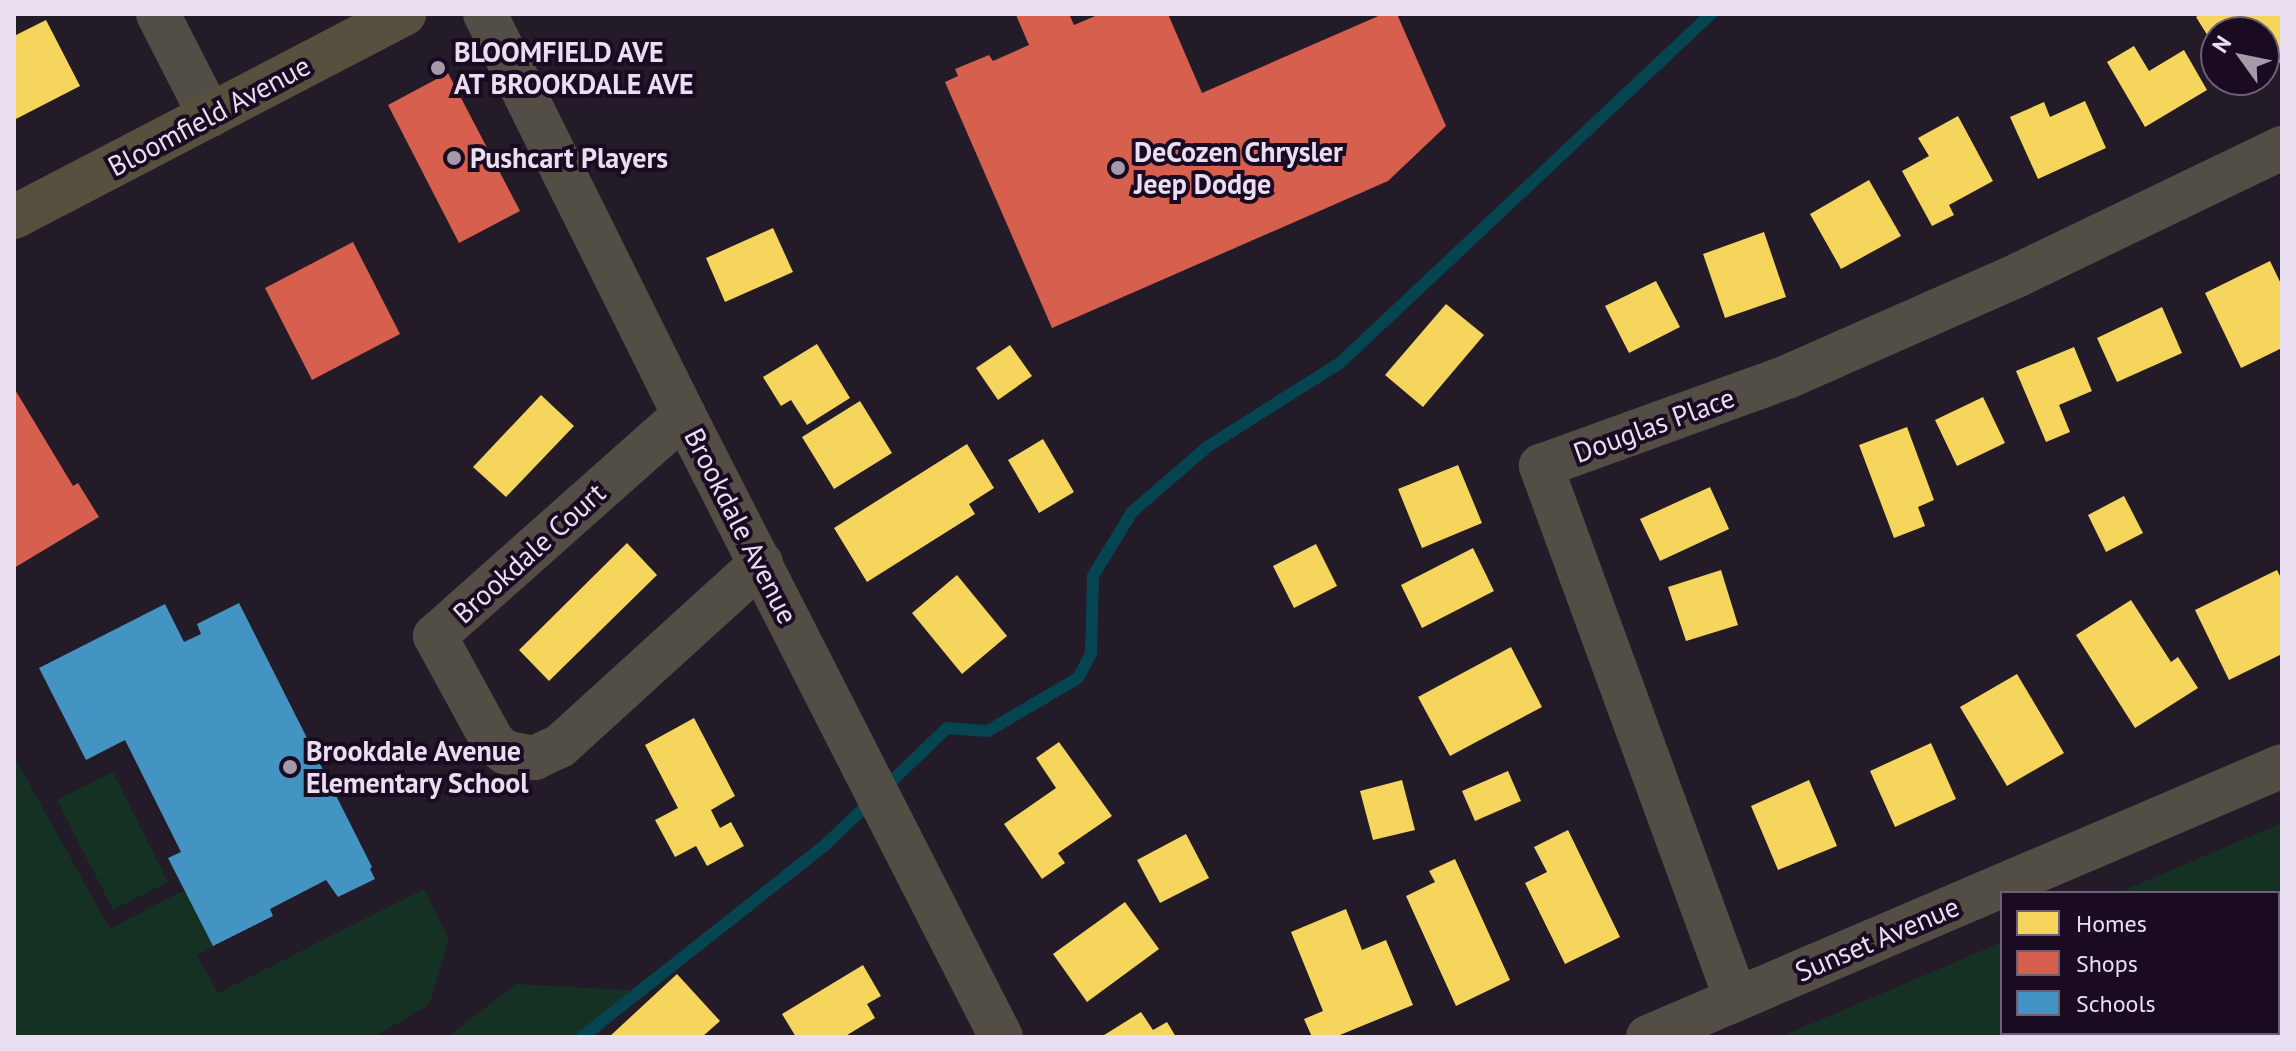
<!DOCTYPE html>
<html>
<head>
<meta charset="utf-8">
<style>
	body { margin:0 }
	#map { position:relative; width:2296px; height:1051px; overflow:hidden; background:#231b27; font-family:"PT Sans",sans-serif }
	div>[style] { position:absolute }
	.green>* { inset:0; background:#153124 }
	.homes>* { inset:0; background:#f6d55c }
	.shops>* { inset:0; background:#d6604d }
	.schools>* { inset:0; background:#4393c3 }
	.stream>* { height:12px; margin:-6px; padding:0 6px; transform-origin:6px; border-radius:6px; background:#054451 }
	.street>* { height:44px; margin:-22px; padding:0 22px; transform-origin:22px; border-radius:22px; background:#534e45 }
	.primary>* { height:44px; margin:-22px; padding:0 22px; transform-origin:22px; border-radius:22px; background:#56503e }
	.dots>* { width:22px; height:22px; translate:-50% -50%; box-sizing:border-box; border:4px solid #1a0b23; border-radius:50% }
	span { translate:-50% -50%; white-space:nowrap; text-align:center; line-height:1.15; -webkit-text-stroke:8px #1a0b23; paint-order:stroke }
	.poi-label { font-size:28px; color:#e9dff0; font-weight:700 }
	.left { translate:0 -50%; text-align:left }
	.street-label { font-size:28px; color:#e9dff0 }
	.frame { position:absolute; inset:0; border:16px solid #e9dff0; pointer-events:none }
	.legend { position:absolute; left:2000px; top:891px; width:280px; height:144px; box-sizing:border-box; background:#1a0b23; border:2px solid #6d6075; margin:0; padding:10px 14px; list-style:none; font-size:24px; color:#e9dff0 }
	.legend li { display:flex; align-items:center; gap:16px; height:40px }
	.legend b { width:40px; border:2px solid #6d6075 }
	.north { position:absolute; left:2200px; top:16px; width:80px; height:80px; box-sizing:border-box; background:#1a0b23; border:2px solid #6d6075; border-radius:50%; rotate:303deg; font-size:22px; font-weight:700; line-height:32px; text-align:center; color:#e9dff0 }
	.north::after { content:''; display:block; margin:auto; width:28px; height:36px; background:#a49aaa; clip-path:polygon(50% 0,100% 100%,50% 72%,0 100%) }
</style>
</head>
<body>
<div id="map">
	<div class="green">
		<i style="clip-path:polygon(14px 756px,110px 929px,184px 890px,213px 946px,197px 955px,218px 993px,424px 889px,449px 939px,429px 1005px,374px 1037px,14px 1037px)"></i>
		<i style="clip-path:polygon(113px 772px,168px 882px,113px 910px,57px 800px)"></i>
		<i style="clip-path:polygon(2282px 823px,2282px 1037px,1780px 1037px,2002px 942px,2002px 1033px,2278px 1033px,2278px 893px,2118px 893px)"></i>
		<i style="clip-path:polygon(516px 984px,642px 991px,595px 1037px,447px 1037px)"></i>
	</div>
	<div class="homes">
		<i style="clip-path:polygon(2201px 14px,2282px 14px,2282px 61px,2264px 73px,2264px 32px,2216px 32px,2216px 49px,2196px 17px)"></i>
		<i style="clip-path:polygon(46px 20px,80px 86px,14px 120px,14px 36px)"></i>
		<i style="clip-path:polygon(2134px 46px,2149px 71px,2184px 50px,2207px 90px,2145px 127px,2107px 62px)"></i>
		<i style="clip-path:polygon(2085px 101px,2106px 148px,2038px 179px,2010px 117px,2044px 102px,2050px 117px)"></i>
		<i style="clip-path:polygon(1958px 116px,1993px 181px,1949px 205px,1954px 215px,1932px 226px,1902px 171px,1929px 156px,1918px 138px)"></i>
		<i style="clip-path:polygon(1869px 180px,1901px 236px,1841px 269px,1810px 214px)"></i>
		<i style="clip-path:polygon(773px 228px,793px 272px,725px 302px,706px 258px)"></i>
		<i style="clip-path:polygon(1764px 232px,1786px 297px,1725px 318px,1703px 254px)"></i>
		<i style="clip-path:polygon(2270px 261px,2282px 286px,2282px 348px,2241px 368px,2205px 293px)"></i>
		<i style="clip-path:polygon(1656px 281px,1680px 327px,1629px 353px,1605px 306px)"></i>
		<i style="clip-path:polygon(1446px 304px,1484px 335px,1423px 407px,1385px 375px)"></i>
		<i style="clip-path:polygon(2162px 307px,2182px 353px,2117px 382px,2097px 338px)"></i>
		<i style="clip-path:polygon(817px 344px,850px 398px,807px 425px,791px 400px,781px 406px,763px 377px)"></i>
		<i style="clip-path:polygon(1010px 345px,1032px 376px,998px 400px,976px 368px)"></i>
		<i style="clip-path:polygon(2074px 347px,2092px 391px,2059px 405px,2070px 432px,2046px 442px,2016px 371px)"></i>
		<i style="clip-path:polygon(541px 395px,574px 426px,506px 497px,473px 467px)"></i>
		<i style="clip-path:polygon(1983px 397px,2005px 443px,1957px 466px,1935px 420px)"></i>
		<i style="clip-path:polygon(860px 401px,892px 453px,834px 489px,802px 437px)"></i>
		<i style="clip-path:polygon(1907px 427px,1934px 500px,1918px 507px,1925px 526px,1894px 538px,1859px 445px)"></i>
		<i style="clip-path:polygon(1043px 439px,1074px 492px,1039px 513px,1008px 460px)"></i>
		<i style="clip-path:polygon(967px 444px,994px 488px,969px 504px,975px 514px,867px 582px,834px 528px)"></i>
		<i style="clip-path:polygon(1458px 465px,1482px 523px,1422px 548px,1398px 489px)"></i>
		<i style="clip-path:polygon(1710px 487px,1729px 529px,1660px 561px,1640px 519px)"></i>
		<i style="clip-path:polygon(2124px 496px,2143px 533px,2106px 552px,2088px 515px)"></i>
		<i style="clip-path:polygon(627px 543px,657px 575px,549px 681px,519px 650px)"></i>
		<i style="clip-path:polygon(1316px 544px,1337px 586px,1294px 608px,1273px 566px)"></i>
		<i style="clip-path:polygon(1473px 548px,1494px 591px,1422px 628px,1401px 585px)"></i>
		<i style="clip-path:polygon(1721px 570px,1738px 625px,1686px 641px,1668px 587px)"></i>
		<i style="clip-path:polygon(2277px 570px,2282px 580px,2282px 654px,2229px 680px,2195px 610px)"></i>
		<i style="clip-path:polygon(957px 575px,1007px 636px,962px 674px,912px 613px)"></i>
		<i style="clip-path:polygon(2131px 600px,2171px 662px,2178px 657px,2198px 688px,2135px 728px,2076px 635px)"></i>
		<i style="clip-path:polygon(1511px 647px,1542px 707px,1450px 756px,1418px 697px)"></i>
		<i style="clip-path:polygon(2017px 674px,2064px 753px,2007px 786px,1960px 707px)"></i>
		<i style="clip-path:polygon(694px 718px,735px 796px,711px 810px,720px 828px,731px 822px,744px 846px,707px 866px,696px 846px,675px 857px,655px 820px,678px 808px,645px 745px)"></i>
		<i style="clip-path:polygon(1059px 742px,1112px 816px,1058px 853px,1065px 863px,1042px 879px,1004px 824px,1056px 788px,1036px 758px)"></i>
		<i style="clip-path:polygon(1931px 743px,1956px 799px,1895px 827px,1870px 771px)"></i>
		<i style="clip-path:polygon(1508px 771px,1521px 801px,1475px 821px,1462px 791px)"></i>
		<i style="clip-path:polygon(1402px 780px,1415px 830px,1373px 840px,1360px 791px)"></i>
		<i style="clip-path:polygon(1809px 780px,1837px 846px,1778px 870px,1751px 806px)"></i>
		<i style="clip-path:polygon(1568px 830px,1620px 937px,1565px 964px,1525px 883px,1547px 872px,1534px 847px)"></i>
		<i style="clip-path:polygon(1186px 834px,1209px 878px,1160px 903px,1137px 860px)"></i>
		<i style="clip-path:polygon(1455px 859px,1510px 980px,1456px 1006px,1406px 896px,1435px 882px,1429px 871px)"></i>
		<i style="clip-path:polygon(1125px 902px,1159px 949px,1087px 1002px,1053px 954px)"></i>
		<i style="clip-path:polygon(1346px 909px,1362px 950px,1386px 940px,1413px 1005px,1335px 1037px,1312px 1037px,1304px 1019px,1323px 1011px,1291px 932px)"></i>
		<i style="clip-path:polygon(863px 965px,881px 996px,867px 1004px,875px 1018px,844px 1037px,796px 1037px,782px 1014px)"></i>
		<i style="clip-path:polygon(677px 974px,720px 1021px,702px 1037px,609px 1037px)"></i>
		<i style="clip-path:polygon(1141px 1012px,1153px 1030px,1167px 1022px,1176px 1037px,1101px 1037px)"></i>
	</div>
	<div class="shops">
		<i style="clip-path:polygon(1019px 14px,1069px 14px,1074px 25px,1100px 14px,1168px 14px,1202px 93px,1383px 14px,1397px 14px,1446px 126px,1388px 181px,1052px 328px,945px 82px,958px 76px,955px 69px,989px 55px,993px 61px,1029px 45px,1016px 15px)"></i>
		<i style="clip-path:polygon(448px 73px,520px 211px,459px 243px,388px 105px)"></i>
		<i style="clip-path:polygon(353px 242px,400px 334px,312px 380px,265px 288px)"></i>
		<i style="clip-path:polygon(14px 388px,73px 486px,78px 483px,99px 517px,14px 568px)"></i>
	</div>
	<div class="schools">
		<i style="clip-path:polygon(239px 603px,372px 867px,370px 869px,375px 879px,338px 897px,326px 880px,270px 909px,273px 916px,213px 946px,168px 858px,181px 852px,125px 740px,86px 760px,39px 668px,165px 604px,184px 642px,201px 634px,197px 624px)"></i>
	</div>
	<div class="stream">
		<i style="left:582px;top:1037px;width:307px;rotate:-38.3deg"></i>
		<i style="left:823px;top:847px;width:172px;rotate:-43.8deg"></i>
		<i style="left:947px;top:728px;width:41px;rotate:4.2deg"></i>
		<i style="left:988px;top:731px;width:104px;rotate:-30.5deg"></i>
		<i style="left:1078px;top:678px;width:27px;rotate:-62deg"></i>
		<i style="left:1091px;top:654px;width:78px;rotate:-88.5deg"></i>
		<i style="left:1093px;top:576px;width:75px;rotate:-58.6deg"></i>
		<i style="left:1132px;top:512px;width:99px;rotate:-40.9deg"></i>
		<i style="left:1207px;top:447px;width:157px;rotate:-32.3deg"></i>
		<i style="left:1340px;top:363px;width:509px;rotate:-43.25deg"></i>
	</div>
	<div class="street">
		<i style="left:158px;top:14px;width:114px;rotate:63deg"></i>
		<i style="left:485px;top:14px;width:448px;rotate:63.6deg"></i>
		<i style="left:684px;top:415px;width:698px;rotate:62.99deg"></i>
		<i style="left:684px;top:415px;width:333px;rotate:138.4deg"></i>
		<i style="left:435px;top:636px;width:121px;rotate:61.3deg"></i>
		<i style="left:493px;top:742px;width:16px;rotate:40deg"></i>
		<i style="left:505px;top:752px;width:30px;rotate:12deg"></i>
		<i style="left:534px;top:758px;width:29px;rotate:-25deg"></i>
		<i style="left:560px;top:746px;width:272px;rotate:-42.3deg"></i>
		<i style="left:1736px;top:999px;width:568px;rotate:-110.1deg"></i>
		<i style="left:1541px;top:466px;width:262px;rotate:-19.9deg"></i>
		<i style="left:1787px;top:377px;width:255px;rotate:-23.8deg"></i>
		<i style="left:2020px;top:274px;width:291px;rotate:-25.7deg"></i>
		<i style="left:1648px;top:1037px;width:689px;rotate:-23.14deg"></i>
	</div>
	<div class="primary">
		<i style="left:14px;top:217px;width:440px;rotate:-27.5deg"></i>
	</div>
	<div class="dots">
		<i style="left:438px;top:68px;background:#a49aaa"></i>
		<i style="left:454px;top:158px;background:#a49aaa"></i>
		<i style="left:1118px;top:168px;background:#a49aaa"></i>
		<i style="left:290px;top:767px;background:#a49aaa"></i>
	</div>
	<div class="poi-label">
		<span class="left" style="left:454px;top:68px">BLOOMFIELD AVE<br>AT BROOKDALE AVE</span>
		<span class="left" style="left:1134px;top:168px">DeCozen Chrysler<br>Jeep Dodge</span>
		<span class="left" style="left:470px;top:158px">Pushcart Players</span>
		<span class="left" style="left:306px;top:767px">Brookdale Avenue<br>Elementary School</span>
	</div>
	<div class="street-label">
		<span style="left:209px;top:116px;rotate:-28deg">Bloomfield Avenue</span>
		<span style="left:1654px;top:425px;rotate:-20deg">Douglas Place</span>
		<span style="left:741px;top:526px;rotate:63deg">Brookdale Avenue</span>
		<span style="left:529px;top:553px;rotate:-42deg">Brookdale Court</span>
		<span style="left:1877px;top:939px;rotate:-23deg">Sunset Avenue</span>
	</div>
	<div class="frame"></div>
	<ul class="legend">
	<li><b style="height:22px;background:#f6d55c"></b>Homes</li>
	<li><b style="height:22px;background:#d6604d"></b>Shops</li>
	<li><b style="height:22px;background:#4393c3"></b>Schools</li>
	</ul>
	<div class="north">N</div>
</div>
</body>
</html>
